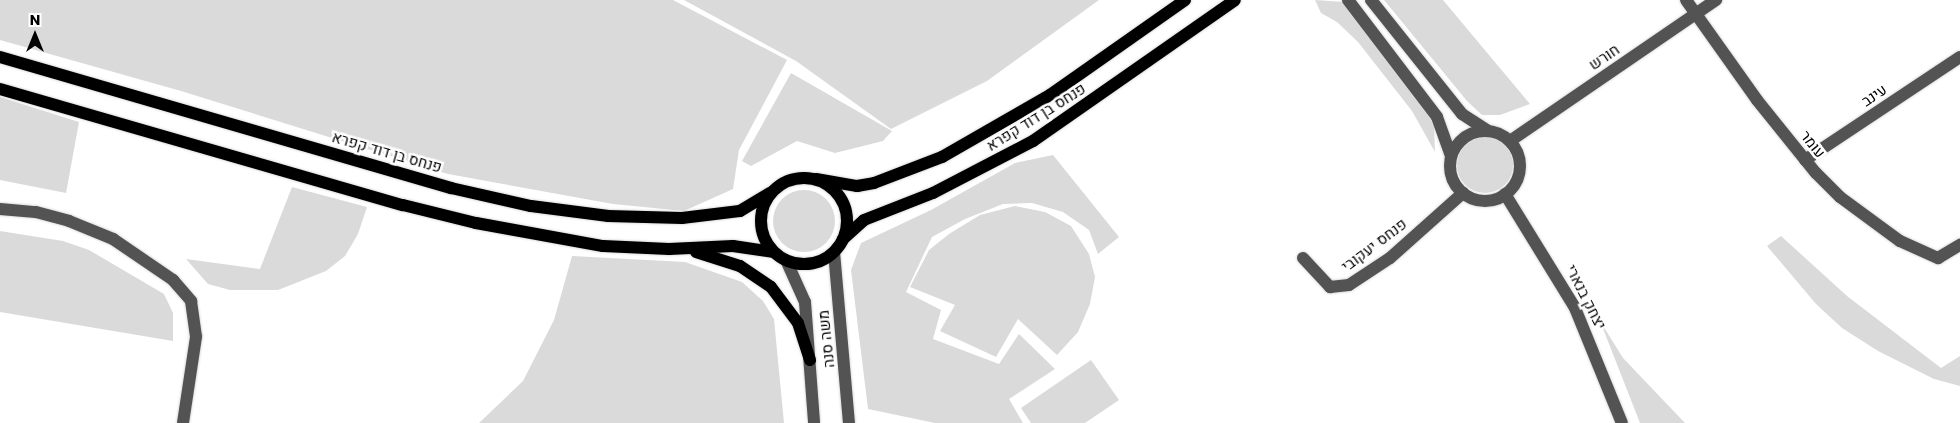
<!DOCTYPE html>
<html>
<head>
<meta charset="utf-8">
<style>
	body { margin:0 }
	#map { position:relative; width:1960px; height:423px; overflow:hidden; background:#fff; font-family:Poppins,Heebo,sans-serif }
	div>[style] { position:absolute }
	.green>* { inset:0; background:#dadada }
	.round { border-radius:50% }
	.roads { filter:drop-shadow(0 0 1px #dbdbdb) drop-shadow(0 0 1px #dbdbdb) }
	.minor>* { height:12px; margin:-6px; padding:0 6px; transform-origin:6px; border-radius:6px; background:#535353 }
	.minor>.ring { margin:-6px; padding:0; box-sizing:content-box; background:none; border:12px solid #535353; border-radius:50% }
	.major>* { height:12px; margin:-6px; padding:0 6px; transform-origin:6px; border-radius:6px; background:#000 }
	.major>.ring { margin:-6px; padding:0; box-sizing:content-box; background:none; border:12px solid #000; border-radius:50% }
	span { translate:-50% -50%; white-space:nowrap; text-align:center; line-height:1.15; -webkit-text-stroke:5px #fff; paint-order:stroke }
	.street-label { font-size:15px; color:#000 }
	.north { position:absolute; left:10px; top:10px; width:50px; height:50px; -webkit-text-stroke:4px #fff; paint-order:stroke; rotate:0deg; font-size:14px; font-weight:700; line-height:20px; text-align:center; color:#000 }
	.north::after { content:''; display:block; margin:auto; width:18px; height:22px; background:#000; clip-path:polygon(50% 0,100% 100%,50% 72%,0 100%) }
</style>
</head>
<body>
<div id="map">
	<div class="green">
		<i style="clip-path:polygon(0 0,673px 0,787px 60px,739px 150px,733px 189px,684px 211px,613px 204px,448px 174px,181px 91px,0 40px)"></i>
		<i style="clip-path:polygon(684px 0,1099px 0,987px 81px,891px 129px,796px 61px)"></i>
		<i style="clip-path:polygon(1315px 0,1344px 2px,1426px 109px,1434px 127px,1435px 152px,1412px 111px,1358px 42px,1337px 22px,1321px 13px)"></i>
		<i style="clip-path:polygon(1384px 0,1443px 0,1530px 104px,1500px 115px,1482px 115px,1467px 101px)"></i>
		<i style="clip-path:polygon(791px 73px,892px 131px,883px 141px,835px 153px,797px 141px,751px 166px,742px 161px)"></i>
		<i style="clip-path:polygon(0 97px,79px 122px,66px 193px,0 180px)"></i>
		<i class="round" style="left:1457px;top:137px;width:56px;height:56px"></i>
		<i style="clip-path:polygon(1053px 155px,1119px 237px,1098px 254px,1089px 230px,1063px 212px,1032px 203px,1003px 204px,965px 219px,932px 237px,906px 292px,941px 310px,933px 339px,999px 364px,1019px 334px,1055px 369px,1009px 399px,1023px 423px,935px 423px,868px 409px,851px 270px,861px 243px,931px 210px,1015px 163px)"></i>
		<i style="clip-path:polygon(292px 187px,367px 207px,358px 234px,345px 256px,326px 271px,278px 290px,230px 290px,208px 284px,186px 259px,260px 269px)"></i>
		<i class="round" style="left:773px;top:190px;width:62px;height:62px"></i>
		<i style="clip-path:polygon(1015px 206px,1045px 212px,1071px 226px,1089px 254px,1095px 277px,1090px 304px,1078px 332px,1057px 355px,1018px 319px,996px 357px,940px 331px,955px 305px,910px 287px,929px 250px,949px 234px,980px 215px)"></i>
		<i style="clip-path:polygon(0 231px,63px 241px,89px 250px,164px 294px,173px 313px,173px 341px,0 312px)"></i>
		<i style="clip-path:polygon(1781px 236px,1847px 296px,1941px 368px,1960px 356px,1960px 386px,1934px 379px,1878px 351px,1842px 328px,1816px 304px,1767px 246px)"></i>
		<i style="clip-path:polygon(572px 256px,685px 262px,742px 282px,763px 301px,774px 319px,784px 423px,479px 423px,523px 381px,554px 320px)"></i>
		<i style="clip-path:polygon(1600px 321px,1623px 358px,1685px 423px,1640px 423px)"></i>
		<i style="clip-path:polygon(1091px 360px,1119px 400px,1085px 423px,1031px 423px,1021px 408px)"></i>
	</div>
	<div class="roads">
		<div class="minor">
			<i style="left:1348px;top:0;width:147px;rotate:52.7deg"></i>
			<i style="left:1437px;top:117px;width:41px;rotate:70.3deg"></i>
			<i style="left:1371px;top:0;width:146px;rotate:51.4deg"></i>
			<i style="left:1462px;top:114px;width:31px;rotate:33deg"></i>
			<i style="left:1686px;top:0;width:123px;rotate:54.6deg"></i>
			<i style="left:1757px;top:100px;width:94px;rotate:51.1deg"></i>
			<i style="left:1816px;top:173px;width:34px;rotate:45deg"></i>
			<i style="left:1840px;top:197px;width:74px;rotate:36.3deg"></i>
			<i style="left:1900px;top:241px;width:42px;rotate:24.1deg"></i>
			<i style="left:1938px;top:258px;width:26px;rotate:-31deg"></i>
			<i class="ring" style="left:1450px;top:131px;width:58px;height:58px"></i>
			<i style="left:1510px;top:141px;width:250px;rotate:-34.4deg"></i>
			<i style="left:1805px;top:160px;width:186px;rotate:-33.6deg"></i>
			<i style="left:1505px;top:194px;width:134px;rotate:58.4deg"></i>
			<i style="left:1575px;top:308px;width:124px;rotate:67.8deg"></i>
			<i style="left:0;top:209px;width:36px;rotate:5deg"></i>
			<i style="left:36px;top:212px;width:34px;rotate:15deg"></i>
			<i style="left:69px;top:221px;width:48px;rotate:22.2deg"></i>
			<i style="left:113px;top:239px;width:73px;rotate:34.3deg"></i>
			<i style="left:173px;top:280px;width:28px;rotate:49deg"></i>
			<i style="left:191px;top:301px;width:36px;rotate:82deg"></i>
			<i style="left:196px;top:337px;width:87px;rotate:98.6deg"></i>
			<i style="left:834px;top:252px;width:172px;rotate:85deg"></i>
			<i style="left:1303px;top:258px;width:40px;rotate:47deg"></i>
			<i style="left:1330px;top:287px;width:19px;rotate:-6deg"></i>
			<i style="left:1349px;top:285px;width:49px;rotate:-33.4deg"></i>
			<i style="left:1390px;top:258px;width:98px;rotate:-41.7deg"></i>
			<i style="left:786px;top:260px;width:46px;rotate:65.7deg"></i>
			<i style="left:805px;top:302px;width:121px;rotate:85.7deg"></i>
		</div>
		<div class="major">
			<i style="left:0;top:57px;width:470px;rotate:16.2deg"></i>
			<i style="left:451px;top:188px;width:82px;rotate:12.7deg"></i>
			<i style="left:531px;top:206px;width:78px;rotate:7.4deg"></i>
			<i style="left:608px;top:216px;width:74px;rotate:1.5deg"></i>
			<i style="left:682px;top:218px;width:58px;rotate:-6.9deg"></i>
			<i style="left:740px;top:211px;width:35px;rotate:-31deg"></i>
			<i style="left:0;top:89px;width:419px;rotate:16.1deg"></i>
			<i style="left:403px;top:205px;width:75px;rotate:13.9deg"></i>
			<i style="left:476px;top:223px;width:129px;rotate:10.3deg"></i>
			<i style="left:603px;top:246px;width:66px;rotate:2.6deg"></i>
			<i style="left:669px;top:249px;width:64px;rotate:-2.7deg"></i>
			<i style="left:733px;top:246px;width:40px;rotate:8.5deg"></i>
			<i class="ring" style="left:761px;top:178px;width:74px;height:74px"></i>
			<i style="left:816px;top:179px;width:42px;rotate:9.7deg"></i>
			<i style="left:857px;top:186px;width:17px;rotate:-10deg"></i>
			<i style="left:874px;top:183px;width:73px;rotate:-20.9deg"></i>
			<i style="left:942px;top:157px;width:125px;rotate:-29.9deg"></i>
			<i style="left:1050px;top:95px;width:165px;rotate:-35.1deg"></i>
			<i style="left:843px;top:239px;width:28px;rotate:-42deg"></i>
			<i style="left:864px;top:220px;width:74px;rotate:-21.4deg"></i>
			<i style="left:933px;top:193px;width:113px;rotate:-27.5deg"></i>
			<i style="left:1033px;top:141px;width:246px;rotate:-34.9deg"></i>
			<i style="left:696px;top:252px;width:46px;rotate:17.7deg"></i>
			<i style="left:740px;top:266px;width:37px;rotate:34deg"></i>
			<i style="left:771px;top:287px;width:45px;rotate:53.1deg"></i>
			<i style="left:798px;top:323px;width:39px;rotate:72deg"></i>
		</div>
	</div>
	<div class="street-label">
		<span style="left:1604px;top:57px;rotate:-34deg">חורש</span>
		<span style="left:1874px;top:95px;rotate:-34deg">עינב</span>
		<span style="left:1036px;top:117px;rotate:-32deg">פנחס בן דוד קפרא</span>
		<span style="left:1813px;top:144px;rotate:51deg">עומר</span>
		<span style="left:387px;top:152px;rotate:16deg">פנחס בן דוד קפרא</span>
		<span style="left:1374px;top:245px;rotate:-37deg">פנחס יעקובי</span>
		<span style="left:1586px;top:297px;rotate:63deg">יצחק בנארי</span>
		<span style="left:826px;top:339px;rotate:-96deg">משה סנה</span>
	</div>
	<div class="north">N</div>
</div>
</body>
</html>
